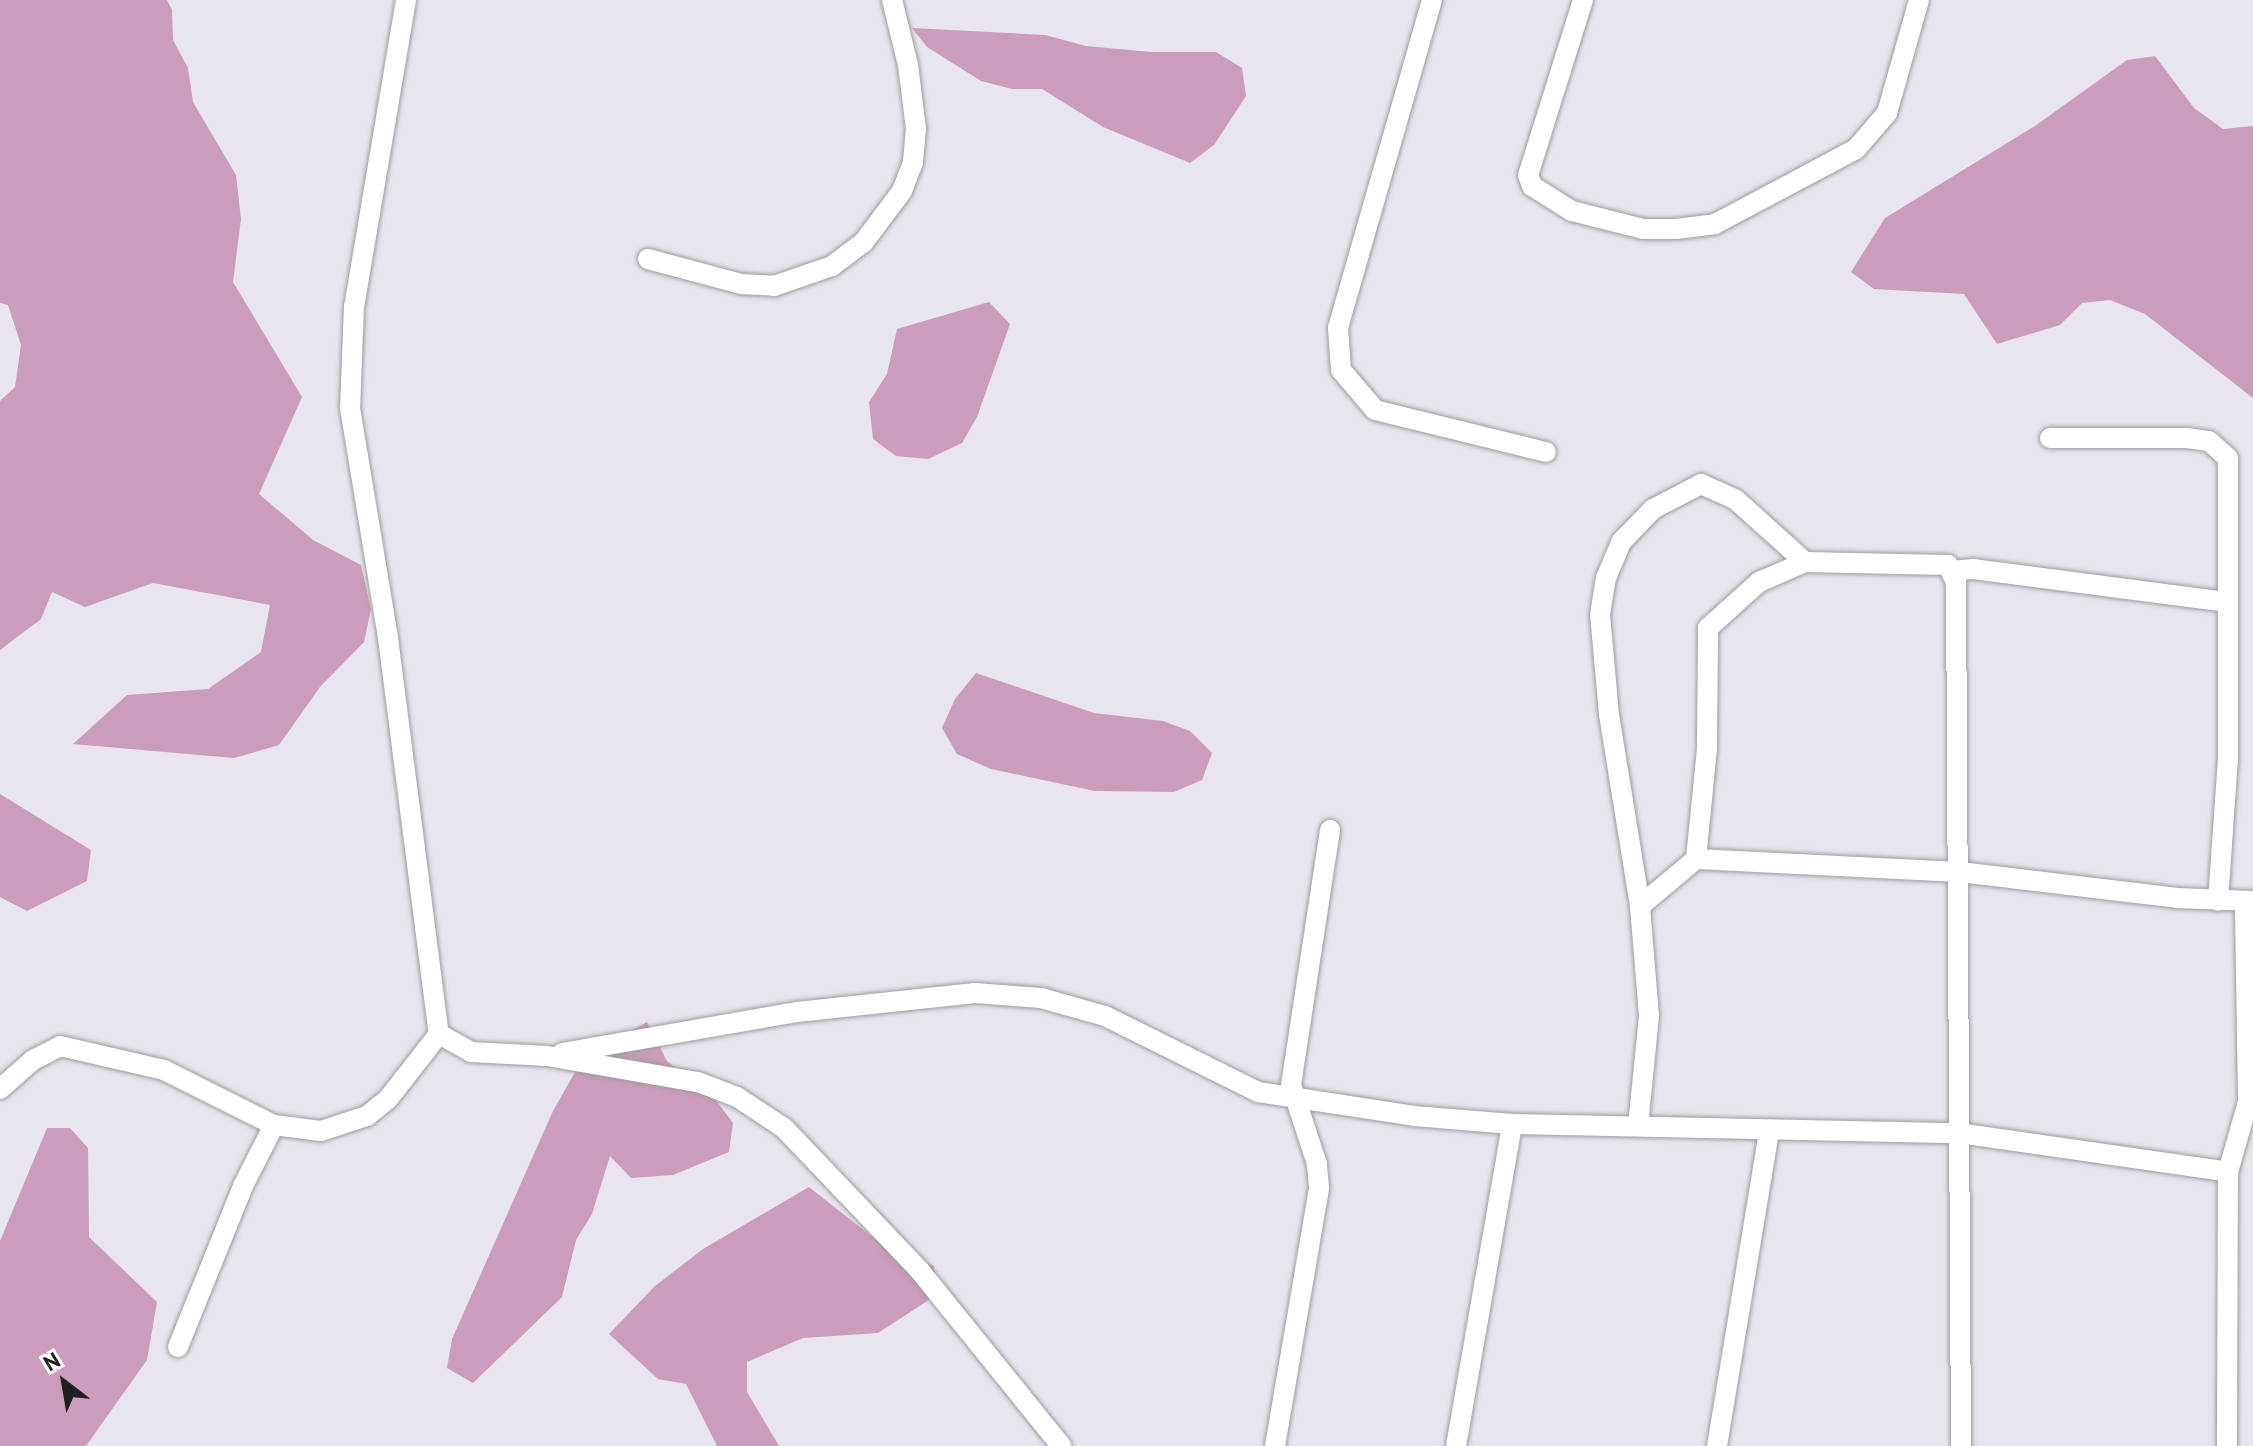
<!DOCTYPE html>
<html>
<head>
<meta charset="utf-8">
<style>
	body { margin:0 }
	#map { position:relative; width:2253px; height:1446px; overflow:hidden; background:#e8e5ef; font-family:"PT Sans",sans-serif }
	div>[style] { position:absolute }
	.forest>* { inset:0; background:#cc9cbb }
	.roads { filter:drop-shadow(0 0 2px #9c9c9c) drop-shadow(0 0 2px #9c9c9c) }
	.minor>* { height:20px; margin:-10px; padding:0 10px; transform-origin:10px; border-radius:10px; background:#fff }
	span { translate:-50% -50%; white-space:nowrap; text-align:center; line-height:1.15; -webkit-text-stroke:8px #fff; paint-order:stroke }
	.north { position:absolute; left:24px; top:1342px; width:80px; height:80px; -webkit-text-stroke:6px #fff; paint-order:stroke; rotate:329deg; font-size:22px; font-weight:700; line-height:32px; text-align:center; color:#1f1f1f }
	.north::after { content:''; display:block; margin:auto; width:28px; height:36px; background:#1f1f1f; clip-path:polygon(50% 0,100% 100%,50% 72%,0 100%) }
</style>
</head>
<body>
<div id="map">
	<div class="forest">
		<i style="clip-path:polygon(0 0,167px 0,172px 10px,173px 40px,188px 68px,193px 102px,236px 175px,241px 219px,233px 282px,302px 397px,259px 494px,313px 540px,361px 565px,371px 609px,364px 642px,320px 687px,279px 745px,234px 758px,73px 744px,127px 695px,208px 689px,261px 652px,270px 605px,153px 583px,85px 607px,52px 592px,41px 619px,0 650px,0 401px,15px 387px,21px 345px,8px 305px,0 303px)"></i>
		<i style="clip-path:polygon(912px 28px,1045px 35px,1086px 46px,1151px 52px,1216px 52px,1242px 68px,1246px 96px,1214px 145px,1190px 163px,1103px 127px,1042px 89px,1012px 89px,981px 81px,927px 47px)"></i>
		<i style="clip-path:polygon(2155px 56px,2194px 108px,2223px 129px,2253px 126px,2253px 398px,2145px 314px,2110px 300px,2082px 303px,2060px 325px,1997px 344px,1964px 294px,1874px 289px,1851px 272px,1885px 218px,2035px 126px,2127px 60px)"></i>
		<i style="clip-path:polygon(989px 302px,1010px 324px,977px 417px,962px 443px,928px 459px,896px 456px,873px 439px,869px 402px,887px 374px,897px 329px)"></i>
		<i style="clip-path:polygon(976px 673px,1094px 713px,1163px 721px,1190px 731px,1212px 753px,1202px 780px,1174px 792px,1095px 791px,991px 769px,957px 754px,942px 728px,955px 699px)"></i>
		<i style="clip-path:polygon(0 794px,91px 850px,87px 881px,27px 911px,0 897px)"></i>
		<i style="clip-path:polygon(647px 1022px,667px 1061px,715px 1099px,733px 1123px,729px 1152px,673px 1175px,631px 1178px,610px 1156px,592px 1214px,576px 1240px,562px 1297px,473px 1383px,447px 1368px,452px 1339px,553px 1111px,583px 1058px)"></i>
		<i style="clip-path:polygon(47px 1128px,70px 1128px,88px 1148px,89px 1237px,157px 1302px,147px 1360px,86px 1446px,0 1446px,0 1241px)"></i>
		<i style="clip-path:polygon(809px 1187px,875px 1239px,934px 1266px,938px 1294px,878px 1333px,803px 1338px,747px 1362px,747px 1392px,779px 1446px,717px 1446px,686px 1384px,658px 1379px,609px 1334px,655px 1286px,703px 1249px)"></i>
	</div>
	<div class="roads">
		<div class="minor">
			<i style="left:406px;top:0;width:310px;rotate:99.6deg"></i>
			<i style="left:354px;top:306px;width:102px;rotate:92.2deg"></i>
			<i style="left:350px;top:408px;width:233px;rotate:80.6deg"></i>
			<i style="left:388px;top:638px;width:399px;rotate:82.7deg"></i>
			<i style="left:439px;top:1034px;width:37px;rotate:29deg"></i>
			<i style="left:471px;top:1052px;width:76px;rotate:3deg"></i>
			<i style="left:547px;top:1056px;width:153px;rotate:9.8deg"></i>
			<i style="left:698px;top:1082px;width:42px;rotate:21deg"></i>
			<i style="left:737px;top:1097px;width:56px;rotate:33.4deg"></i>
			<i style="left:784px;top:1128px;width:197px;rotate:46.4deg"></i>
			<i style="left:920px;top:1271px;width:225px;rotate:51.1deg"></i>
			<i style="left:1432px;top:0;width:341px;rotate:106deg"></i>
			<i style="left:1338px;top:328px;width:42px;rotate:85.9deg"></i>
			<i style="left:1341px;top:370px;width:52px;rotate:49.6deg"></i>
			<i style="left:1375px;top:410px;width:176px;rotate:13.8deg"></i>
			<i style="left:1583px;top:0;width:183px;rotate:107.4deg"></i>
			<i style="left:1528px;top:175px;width:12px;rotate:70deg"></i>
			<i style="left:1532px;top:186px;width:47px;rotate:32deg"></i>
			<i style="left:1572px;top:211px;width:73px;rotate:14.2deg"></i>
			<i style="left:1643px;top:229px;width:33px"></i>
			<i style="left:1676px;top:229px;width:39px;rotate:-7deg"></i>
			<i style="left:1715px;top:224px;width:160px;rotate:-28deg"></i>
			<i style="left:1856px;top:149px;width:48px;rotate:-49.3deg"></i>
			<i style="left:1887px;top:113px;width:117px;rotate:-74.2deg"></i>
			<i style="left:648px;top:259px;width:96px;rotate:15deg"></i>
			<i style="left:741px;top:284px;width:33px;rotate:3deg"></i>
			<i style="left:774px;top:286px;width:61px;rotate:-19deg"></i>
			<i style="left:832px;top:266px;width:39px;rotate:-37deg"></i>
			<i style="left:863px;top:243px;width:65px;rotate:-53.1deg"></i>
			<i style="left:902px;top:191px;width:31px;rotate:-69deg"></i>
			<i style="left:913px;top:162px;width:33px;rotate:-85deg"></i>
			<i style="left:916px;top:129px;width:64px;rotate:-97.1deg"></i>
			<i style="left:908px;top:65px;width:67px;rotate:-103.8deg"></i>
			<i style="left:2050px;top:438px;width:137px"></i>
			<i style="left:2187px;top:438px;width:22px;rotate:8deg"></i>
			<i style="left:2209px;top:441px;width:25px;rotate:42deg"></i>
			<i style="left:2228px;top:458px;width:300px;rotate:90deg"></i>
			<i style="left:2228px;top:758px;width:143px;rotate:94deg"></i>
			<i style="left:1953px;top:571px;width:20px;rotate:-6deg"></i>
			<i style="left:1973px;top:569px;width:255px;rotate:7.4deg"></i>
			<i style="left:1696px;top:859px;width:111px;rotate:-84.3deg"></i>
			<i style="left:1707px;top:749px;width:121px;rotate:-89.5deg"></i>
			<i style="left:1708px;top:628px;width:69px;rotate:-42deg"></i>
			<i style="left:1759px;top:582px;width:50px;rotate:-23.5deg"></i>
			<i style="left:1805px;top:562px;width:143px;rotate:1.2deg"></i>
			<i style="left:1948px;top:565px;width:19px;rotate:65deg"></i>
			<i style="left:1956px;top:582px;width:864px;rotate:89.67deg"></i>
			<i style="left:1640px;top:906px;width:193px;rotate:-99.2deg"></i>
			<i style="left:1609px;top:715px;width:100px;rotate:-95.1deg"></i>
			<i style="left:1600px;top:615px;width:37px;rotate:-81deg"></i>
			<i style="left:1606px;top:578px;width:39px;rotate:-67deg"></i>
			<i style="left:1621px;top:542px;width:46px;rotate:-45.9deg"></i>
			<i style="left:1653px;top:509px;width:54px;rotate:-27.5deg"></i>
			<i style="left:1701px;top:484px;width:37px;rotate:24deg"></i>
			<i style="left:1735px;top:499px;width:94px;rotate:42deg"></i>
			<i style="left:562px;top:1053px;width:239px;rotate:-9.9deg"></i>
			<i style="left:797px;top:1012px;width:179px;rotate:-6.1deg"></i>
			<i style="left:975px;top:993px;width:66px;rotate:4.3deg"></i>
			<i style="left:1041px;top:998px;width:66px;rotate:15.7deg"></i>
			<i style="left:1105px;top:1016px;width:171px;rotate:26.4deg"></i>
			<i style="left:1258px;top:1092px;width:158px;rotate:8.7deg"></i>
			<i style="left:1414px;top:1116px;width:98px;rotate:4.7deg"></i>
			<i style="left:1512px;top:1124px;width:447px;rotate:1.2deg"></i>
			<i style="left:1959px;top:1133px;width:272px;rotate:8.2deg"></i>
			<i style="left:0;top:1089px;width:44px;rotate:-41.3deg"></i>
			<i style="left:33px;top:1060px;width:30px;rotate:-27deg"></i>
			<i style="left:60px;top:1046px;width:107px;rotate:13deg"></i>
			<i style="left:164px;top:1070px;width:123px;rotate:26.6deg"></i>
			<i style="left:274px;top:1125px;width:47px;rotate:7.3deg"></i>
			<i style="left:321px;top:1131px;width:48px;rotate:-18.1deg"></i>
			<i style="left:367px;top:1116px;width:27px;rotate:-39deg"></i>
			<i style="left:388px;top:1099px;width:83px;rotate:-51.9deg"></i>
			<i style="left:1638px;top:1126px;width:111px;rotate:-84.3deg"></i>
			<i style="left:1649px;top:1016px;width:110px;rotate:-94.7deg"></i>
			<i style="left:1640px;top:906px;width:73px;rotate:-40deg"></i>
			<i style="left:1696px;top:859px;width:264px;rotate:2.8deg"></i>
			<i style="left:1960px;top:872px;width:219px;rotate:6.8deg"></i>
			<i style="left:2177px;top:898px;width:76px;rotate:2.3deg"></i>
			<i style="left:178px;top:1347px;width:174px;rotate:-68deg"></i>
			<i style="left:243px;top:1186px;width:68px;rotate:-63.1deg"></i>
			<i style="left:1275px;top:1446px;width:262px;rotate:-80.3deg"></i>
			<i style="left:1319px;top:1188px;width:24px;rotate:-95deg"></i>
			<i style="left:1317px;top:1164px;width:83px;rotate:-108.2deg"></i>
			<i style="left:1291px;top:1085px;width:258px;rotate:-81.3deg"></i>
			<i style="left:1456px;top:1446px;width:327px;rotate:-80.1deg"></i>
			<i style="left:1717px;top:1446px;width:319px;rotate:-80.6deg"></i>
			<i style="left:2227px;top:1446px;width:274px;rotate:-89.8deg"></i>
			<i style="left:2228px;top:1172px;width:73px;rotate:-74.1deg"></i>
			<i style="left:2248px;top:1102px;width:201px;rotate:-90.9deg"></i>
		</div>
	</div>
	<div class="north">N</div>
</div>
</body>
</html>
